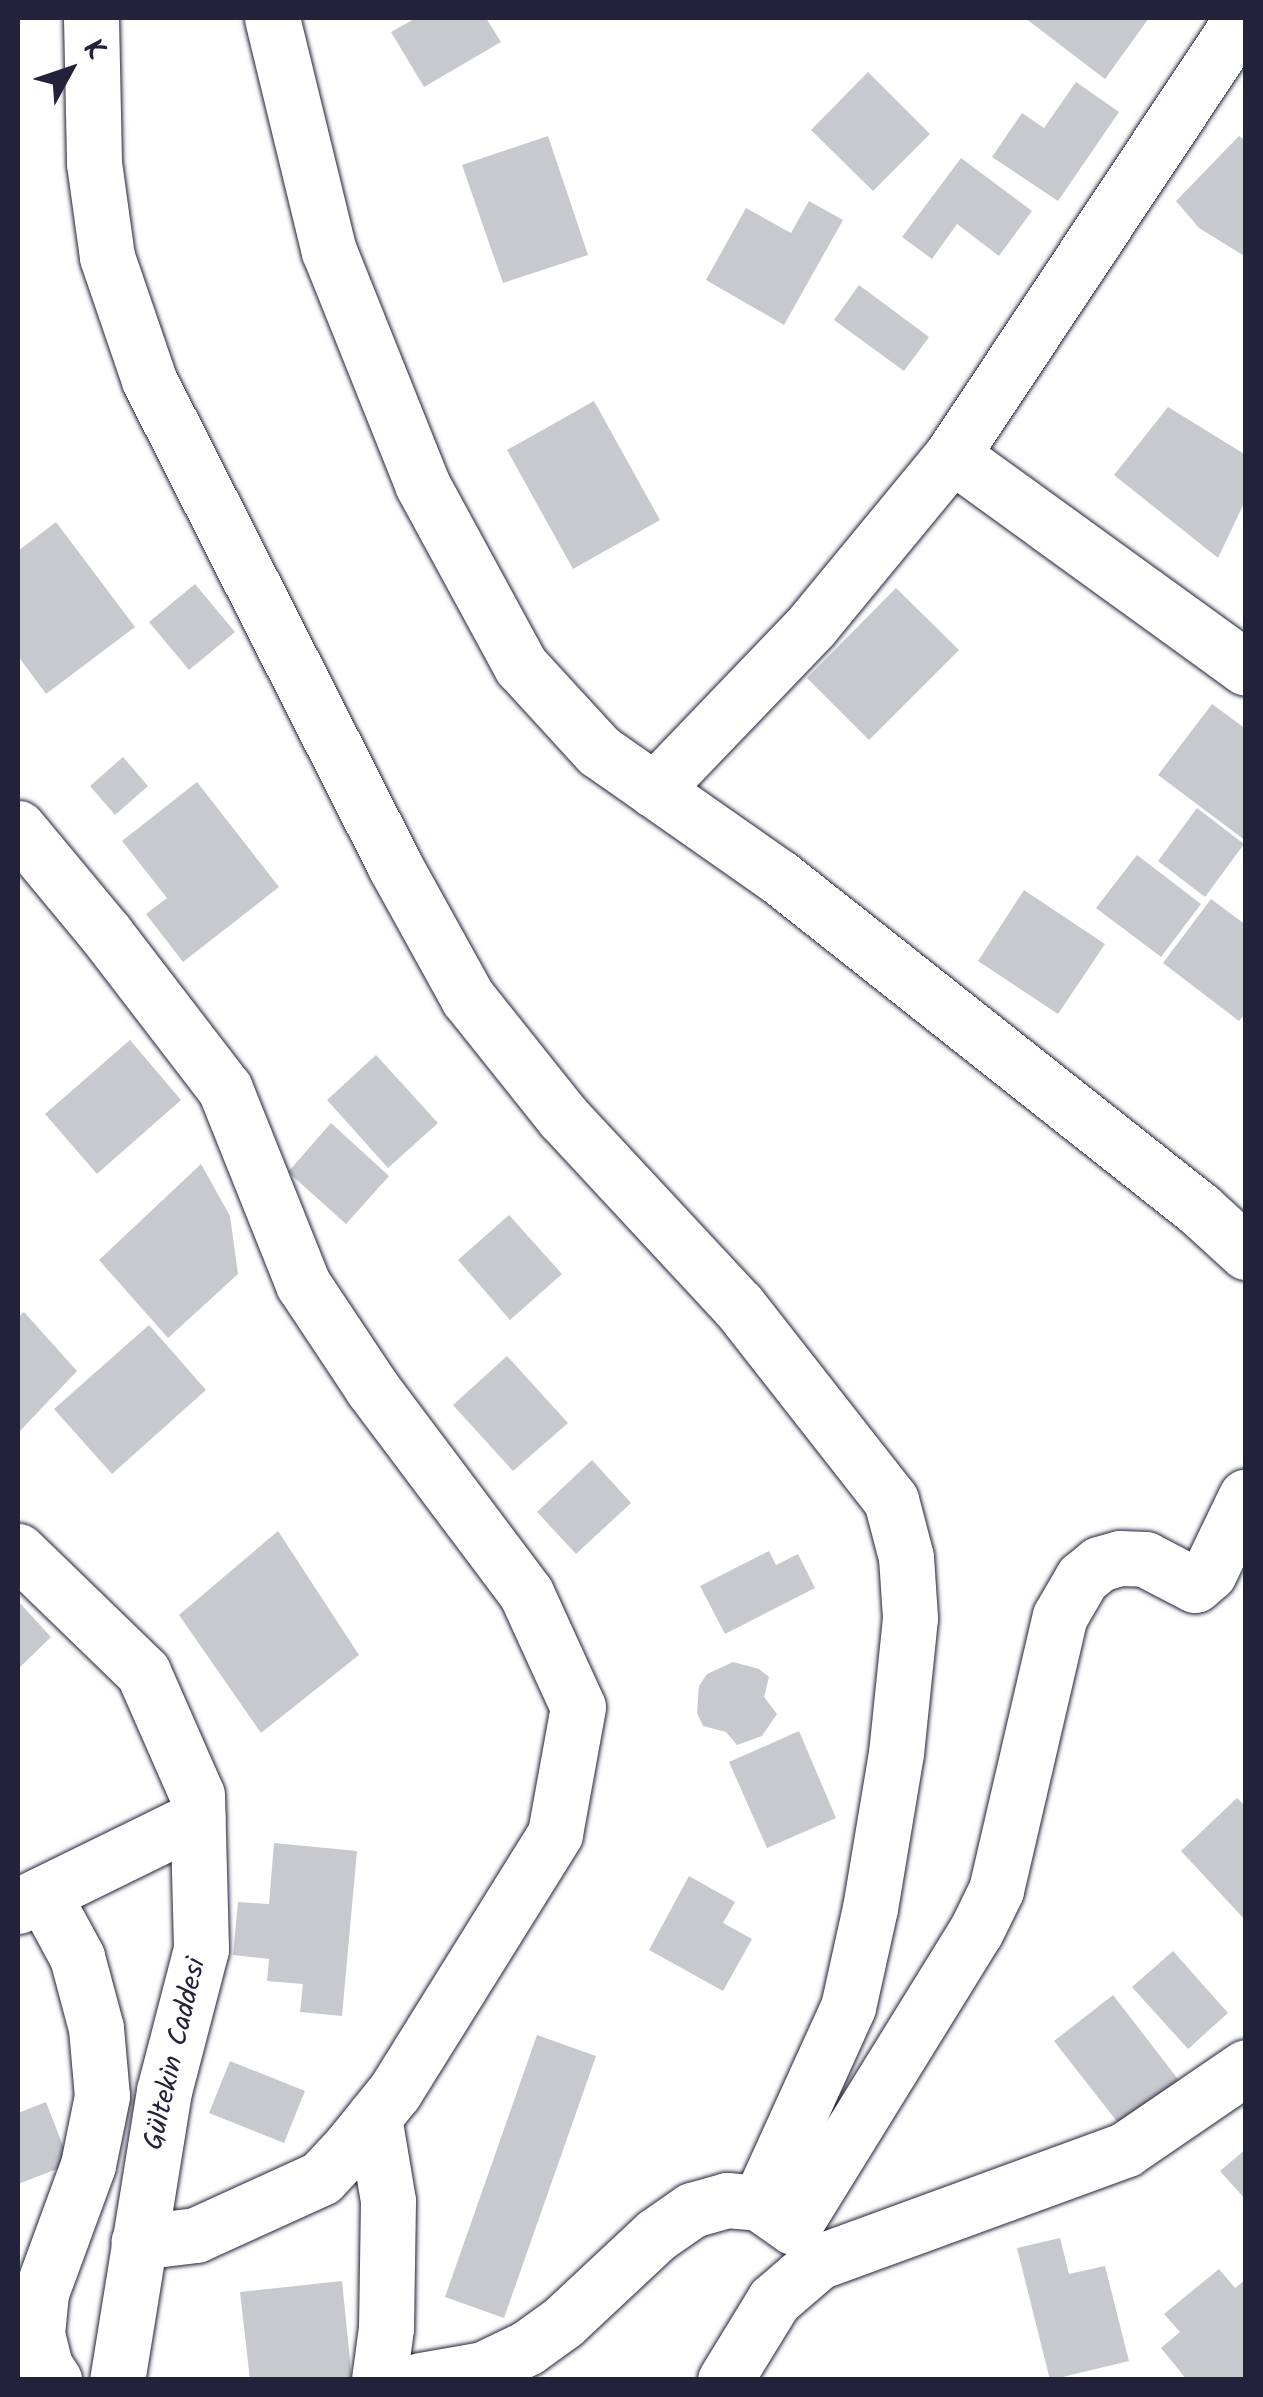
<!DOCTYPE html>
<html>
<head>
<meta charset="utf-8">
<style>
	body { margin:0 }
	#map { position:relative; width:1263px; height:2397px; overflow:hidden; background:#fff; font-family:Kalam,sans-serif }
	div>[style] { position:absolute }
	.building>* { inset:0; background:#c8c8cf }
	.roads { filter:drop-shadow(0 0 2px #22223b) drop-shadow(0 0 2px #22223b) }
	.minor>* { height:55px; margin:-27.5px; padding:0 27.5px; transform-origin:27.5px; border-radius:27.5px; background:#fff }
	span { translate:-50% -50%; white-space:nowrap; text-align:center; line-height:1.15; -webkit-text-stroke:9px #fff; paint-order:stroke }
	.street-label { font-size:28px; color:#22223b }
	.frame { position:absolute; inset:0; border:20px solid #22223b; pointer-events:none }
	.north { position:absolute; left:20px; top:20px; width:100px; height:100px; -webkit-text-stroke:8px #fff; paint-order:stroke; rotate:50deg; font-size:28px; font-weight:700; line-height:40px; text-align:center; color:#22223b }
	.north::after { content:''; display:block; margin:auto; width:35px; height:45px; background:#22223b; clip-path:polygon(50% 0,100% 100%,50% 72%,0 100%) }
</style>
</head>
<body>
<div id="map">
	<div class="building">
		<i style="clip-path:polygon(416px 18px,486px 18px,501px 42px,424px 87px,391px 32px)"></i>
		<i style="clip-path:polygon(1025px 18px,1149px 18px,1105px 79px)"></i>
		<i style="clip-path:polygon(868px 72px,930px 134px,873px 191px,811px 130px)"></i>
		<i style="clip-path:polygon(1076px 82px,1119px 112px,1058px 201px,992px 157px,1022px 113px,1044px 128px)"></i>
		<i style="clip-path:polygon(548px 136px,588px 255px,503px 283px,462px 165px)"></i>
		<i style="clip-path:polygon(1239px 136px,1246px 141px,1246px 257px,1199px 228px,1176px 201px)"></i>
		<i style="clip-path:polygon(961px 158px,1032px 211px,999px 256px,957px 224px,932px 259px,902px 237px)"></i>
		<i style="clip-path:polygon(809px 201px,843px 220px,784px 325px,706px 280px,746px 208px,791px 233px)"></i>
		<i style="clip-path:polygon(859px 285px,929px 337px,904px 371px,834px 320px)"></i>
		<i style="clip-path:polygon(594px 401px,660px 520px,573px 569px,507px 450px)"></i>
		<i style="clip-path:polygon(1168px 407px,1246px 455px,1246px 499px,1218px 558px,1114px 475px)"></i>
		<i style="clip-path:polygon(56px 522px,135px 627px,46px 694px,18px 656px,18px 551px)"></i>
		<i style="clip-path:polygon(195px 584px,235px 632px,189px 670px,149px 622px)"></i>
		<i style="clip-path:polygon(896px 588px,959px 650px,869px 740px,807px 678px)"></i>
		<i style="clip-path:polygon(1212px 704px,1246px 729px,1246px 841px,1158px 775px)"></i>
		<i style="clip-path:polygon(123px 757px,148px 786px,115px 815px,90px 786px)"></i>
		<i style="clip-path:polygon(197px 782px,279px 887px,183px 962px,146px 914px,167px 898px,122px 841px)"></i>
		<i style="clip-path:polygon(1197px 808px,1244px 844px,1205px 897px,1158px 861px)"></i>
		<i style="clip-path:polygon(1137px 855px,1201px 904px,1161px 957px,1096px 908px)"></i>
		<i style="clip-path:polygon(1024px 890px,1105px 944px,1058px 1014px,978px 961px)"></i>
		<i style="clip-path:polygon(1211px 899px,1246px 925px,1246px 1013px,1239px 1021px,1163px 963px)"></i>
		<i style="clip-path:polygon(130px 1040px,181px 1100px,97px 1174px,45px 1114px)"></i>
		<i style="clip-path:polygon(376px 1055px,438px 1123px,388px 1168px,327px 1100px)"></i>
		<i style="clip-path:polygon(331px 1123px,389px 1176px,346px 1224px,288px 1172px)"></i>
		<i style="clip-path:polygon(201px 1164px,230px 1216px,238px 1274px,168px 1338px,99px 1260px)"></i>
		<i style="clip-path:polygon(509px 1215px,562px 1274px,510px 1320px,458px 1260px)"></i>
		<i style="clip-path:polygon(24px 1312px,77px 1371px,18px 1433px,18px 1317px)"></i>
		<i style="clip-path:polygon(149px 1325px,206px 1390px,112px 1474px,54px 1409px)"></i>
		<i style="clip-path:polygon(507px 1356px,568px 1423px,513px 1471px,453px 1405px)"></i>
		<i style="clip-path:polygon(592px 1460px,631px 1503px,576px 1554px,537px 1512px)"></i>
		<i style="clip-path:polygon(278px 1531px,359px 1655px,261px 1733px,179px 1615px)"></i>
		<i style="clip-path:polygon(769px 1551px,776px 1565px,798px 1554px,815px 1588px,725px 1634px,700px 1586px)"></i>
		<i style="clip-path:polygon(18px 1601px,51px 1637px,18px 1669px)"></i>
		<i style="clip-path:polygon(733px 1662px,759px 1669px,769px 1677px,764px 1697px,777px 1714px,762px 1736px,737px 1745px,726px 1732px,703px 1726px,697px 1713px,699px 1686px,707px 1674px)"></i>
		<i style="clip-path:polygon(799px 1731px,836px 1818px,767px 1848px,729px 1762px)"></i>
		<i style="clip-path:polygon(1237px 1798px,1246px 1807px,1246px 1921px,1181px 1851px)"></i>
		<i style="clip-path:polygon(274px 1843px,357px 1851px,342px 2016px,300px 2012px,303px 1984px,267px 1981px,269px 1959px,233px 1955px,238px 1902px,269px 1904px)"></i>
		<i style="clip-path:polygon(689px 1876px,735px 1902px,723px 1923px,752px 1939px,723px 1991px,649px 1950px)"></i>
		<i style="clip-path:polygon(1173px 1951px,1228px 2013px,1188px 2049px,1132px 1987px)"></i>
		<i style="clip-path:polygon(1113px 1995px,1191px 2096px,1133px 2142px,1054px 2041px)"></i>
		<i style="clip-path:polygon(537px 2035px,596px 2056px,504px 2318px,445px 2297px)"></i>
		<i style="clip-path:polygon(230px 2061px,305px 2091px,284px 2143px,209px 2113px)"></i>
		<i style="clip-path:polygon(46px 2102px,70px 2164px,18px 2184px,18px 2113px)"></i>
		<i style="clip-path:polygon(1246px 2149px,1246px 2200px,1220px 2171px)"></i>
		<i style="clip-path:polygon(1060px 2238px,1069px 2274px,1105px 2266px,1129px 2361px,1050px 2380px,1017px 2248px)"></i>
		<i style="clip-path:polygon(1219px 2269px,1235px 2288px,1246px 2279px,1246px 2380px,1187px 2380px,1161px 2348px,1180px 2332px,1164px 2314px)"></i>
		<i style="clip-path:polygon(342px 2281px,352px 2380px,250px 2380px,240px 2292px)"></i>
	</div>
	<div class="roads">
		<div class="minor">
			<i style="left:91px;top:18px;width:145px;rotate:88.8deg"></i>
			<i style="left:94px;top:163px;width:95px;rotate:82.1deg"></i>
			<i style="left:107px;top:257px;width:130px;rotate:71.1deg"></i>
			<i style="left:149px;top:380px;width:545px;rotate:63.15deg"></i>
			<i style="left:395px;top:866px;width:151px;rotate:61.1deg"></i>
			<i style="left:468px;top:998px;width:152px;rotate:51.4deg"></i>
			<i style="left:563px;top:1117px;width:257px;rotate:47.1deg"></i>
			<i style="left:738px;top:1305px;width:248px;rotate:51.9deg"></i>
			<i style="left:891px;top:1500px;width:59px;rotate:75.3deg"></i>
			<i style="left:906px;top:1557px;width:61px;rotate:86.2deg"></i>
			<i style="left:910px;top:1618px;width:136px;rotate:95.9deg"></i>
			<i style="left:896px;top:1753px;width:157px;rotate:99.5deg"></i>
			<i style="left:870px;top:1908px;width:101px;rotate:102.5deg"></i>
			<i style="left:848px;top:2007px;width:215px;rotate:114.4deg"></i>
			<i style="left:272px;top:18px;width:240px;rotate:76.3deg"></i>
			<i style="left:329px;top:251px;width:251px;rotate:68.2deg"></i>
			<i style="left:422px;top:484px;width:207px;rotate:61.5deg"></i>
			<i style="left:521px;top:666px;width:115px;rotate:47.5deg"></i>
			<i style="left:599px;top:751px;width:220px;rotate:35deg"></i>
			<i style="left:779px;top:877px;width:535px;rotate:38.33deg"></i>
			<i style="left:1199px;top:1209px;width:64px;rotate:42.5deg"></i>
			<i style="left:952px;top:455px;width:363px;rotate:35.9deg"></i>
			<i style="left:654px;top:790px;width:228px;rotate:-46.2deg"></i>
			<i style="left:812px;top:625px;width:220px;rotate:-50.5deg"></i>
			<i style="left:952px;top:455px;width:524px;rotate:-56.43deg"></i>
			<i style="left:18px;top:828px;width:138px;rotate:50.3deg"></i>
			<i style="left:106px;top:934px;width:195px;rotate:52.5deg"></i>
			<i style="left:225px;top:1089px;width:210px;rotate:68.2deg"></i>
			<i style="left:303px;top:1284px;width:125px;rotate:56.4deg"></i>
			<i style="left:372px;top:1388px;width:256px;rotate:53.1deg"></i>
			<i style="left:526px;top:1593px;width:125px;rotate:65.5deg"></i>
			<i style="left:578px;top:1707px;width:129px;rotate:100.3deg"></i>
			<i style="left:555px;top:1834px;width:303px;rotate:121.9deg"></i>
			<i style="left:395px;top:2091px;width:73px;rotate:128.9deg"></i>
			<i style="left:349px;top:2148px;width:41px;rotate:133deg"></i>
			<i style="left:321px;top:2178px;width:137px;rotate:155.5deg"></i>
			<i style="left:196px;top:2235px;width:58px;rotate:173.1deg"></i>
			<i style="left:18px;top:1551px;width:174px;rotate:44.1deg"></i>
			<i style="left:143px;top:1672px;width:134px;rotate:66.3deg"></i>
			<i style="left:197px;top:1795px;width:154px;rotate:88.5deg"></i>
			<i style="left:201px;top:1949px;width:147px;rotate:104.6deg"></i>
			<i style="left:164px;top:2091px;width:293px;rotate:99.2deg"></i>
			<i style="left:43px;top:1894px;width:72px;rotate:61.6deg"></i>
			<i style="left:77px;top:1957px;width:73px;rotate:75deg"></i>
			<i style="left:96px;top:2028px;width:68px;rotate:85deg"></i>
			<i style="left:102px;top:2096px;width:70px;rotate:101.5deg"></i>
			<i style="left:88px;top:2165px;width:136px;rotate:110.2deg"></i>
			<i style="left:41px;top:2293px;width:41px;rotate:95.6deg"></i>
			<i style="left:37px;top:2334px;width:33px;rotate:76deg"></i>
			<i style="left:45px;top:2366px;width:17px;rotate:57deg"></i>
			<i style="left:18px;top:1906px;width:200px;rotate:-26.1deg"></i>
			<i style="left:374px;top:2117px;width:85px;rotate:80.5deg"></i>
			<i style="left:388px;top:2201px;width:127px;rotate:90.9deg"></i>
			<i style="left:386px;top:2328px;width:52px;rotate:97.7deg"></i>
			<i style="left:793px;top:2227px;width:348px;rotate:-58.3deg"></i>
			<i style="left:976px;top:1931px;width:46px;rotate:-64deg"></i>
			<i style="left:996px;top:1890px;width:281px;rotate:-76.9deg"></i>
			<i style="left:1060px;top:1616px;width:44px;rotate:-59.9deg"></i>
			<i style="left:1082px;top:1578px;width:22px;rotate:-39deg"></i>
			<i style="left:1099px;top:1564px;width:22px;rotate:-16deg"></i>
			<i style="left:1120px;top:1558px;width:25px;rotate:2deg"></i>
			<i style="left:1145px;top:1559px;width:56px;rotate:27.5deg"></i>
			<i style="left:1195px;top:1585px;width:18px;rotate:-41deg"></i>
			<i style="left:1209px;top:1573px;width:85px;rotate:-64.3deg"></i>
			<i style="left:420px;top:2380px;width:64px;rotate:-9.9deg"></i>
			<i style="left:483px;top:2369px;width:49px;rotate:-25.5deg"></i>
			<i style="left:527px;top:2348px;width:44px;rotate:-35.8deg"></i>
			<i style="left:563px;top:2322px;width:127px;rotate:-43.1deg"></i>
			<i style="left:656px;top:2235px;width:44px;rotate:-34.8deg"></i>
			<i style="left:692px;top:2210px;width:36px;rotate:-16deg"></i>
			<i style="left:727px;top:2200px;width:32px;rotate:5deg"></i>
			<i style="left:759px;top:2203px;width:37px;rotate:35deg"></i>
			<i style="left:725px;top:2380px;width:94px;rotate:-58.5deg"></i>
			<i style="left:774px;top:2300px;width:58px;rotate:-40.8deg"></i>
			<i style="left:818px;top:2262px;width:328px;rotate:-20.1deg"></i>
			<i style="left:1126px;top:2149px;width:145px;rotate:-34.3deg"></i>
		</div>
	</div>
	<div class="street-label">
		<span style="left:176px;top:2054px;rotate:-77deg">Gültekin Caddesi</span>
	</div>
	<div class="frame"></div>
	<div class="north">K</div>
</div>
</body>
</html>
